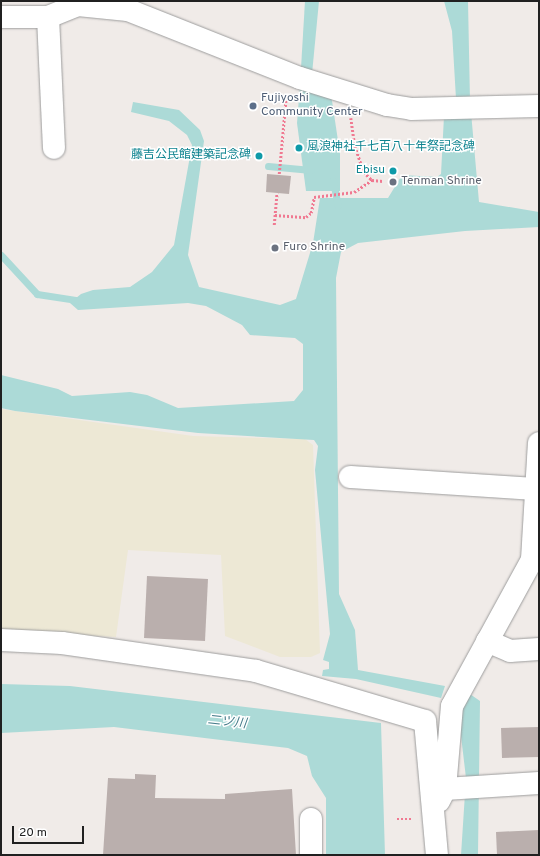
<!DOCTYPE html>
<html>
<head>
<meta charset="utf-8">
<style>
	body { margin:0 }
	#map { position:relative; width:540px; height:856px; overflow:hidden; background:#f0ebe8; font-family:Overpass,"Noto Sans JP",sans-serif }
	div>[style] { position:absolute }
	.farmland>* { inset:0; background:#ede8d5 }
	.water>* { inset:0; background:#acdad7 }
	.stream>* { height:7px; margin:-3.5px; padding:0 3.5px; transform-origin:3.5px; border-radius:3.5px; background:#acdad7 }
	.building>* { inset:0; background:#baafad }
	.path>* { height:2.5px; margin-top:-1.25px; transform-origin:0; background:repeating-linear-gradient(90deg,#f07991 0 2px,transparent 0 4px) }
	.roads { filter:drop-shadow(0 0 1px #9d9d9d) drop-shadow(0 0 1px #9d9d9d) }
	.minor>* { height:22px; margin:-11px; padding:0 11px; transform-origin:11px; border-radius:11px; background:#fff }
	.dots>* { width:11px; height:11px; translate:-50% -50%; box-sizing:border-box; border:2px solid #fff; border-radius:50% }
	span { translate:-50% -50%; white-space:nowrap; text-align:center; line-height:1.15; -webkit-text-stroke:3px #fff; paint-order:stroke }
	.service-label { font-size:12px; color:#4e5e75 }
	.left { translate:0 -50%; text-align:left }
	.culture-label { font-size:12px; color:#0d838f }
	.right { translate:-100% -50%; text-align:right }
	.worship-label { font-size:12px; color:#5b616d }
	.water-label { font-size:13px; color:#467d8b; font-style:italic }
	.frame { position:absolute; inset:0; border:2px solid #202020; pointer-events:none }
	.scale { position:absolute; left:12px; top:826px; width:72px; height:18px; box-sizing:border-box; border:2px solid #202020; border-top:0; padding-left:5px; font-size:12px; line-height:14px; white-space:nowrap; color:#202020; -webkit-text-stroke:3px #fff; paint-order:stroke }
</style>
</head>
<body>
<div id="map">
	<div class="farmland">
		<i style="clip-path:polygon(1px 409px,193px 436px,305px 439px,313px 445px,320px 653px,311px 657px,280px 657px,225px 636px,221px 555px,128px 550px,116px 637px,1px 631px)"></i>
	</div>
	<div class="water">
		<i style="clip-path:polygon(305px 1px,319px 1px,312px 74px,301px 68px)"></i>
		<i style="clip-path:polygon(444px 1px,468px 1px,470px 101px,479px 202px,539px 212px,539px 227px,465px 231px,358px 243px,341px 252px,336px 278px,339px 594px,355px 630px,358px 670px,445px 686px,441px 698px,356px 679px,322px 676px,323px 670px,329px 669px,329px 662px,323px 660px,330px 634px,315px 470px,318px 446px,314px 440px,198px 433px,15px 411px,1px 408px,1px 375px,58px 389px,72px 396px,130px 392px,147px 395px,178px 408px,294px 401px,303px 390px,303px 344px,295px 338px,250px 335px,242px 325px,206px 306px,188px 303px,78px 310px,70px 303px,81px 294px,93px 290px,130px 287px,152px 272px,174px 245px,192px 145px,187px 135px,169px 121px,131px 112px,133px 102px,179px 110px,200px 130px,204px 141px,188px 255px,199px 287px,280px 305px,296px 299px,313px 243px,320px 198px,388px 198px,402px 175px,437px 177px,441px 174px,444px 116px,456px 99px,452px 31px)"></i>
		<i style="clip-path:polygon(300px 85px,331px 94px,340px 154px,340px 191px,306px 191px,297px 123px)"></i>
		<i style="clip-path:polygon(1px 684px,70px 686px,381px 723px,385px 855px,326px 855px,326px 798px,312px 776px,307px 756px,288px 748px,114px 727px,1px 733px)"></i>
		<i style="clip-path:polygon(467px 692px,480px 701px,478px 855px,461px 855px,466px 778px,459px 719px)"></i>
	</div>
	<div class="stream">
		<i style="left:268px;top:166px;width:43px;rotate:5.3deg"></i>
		<i style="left:333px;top:181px;width:25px;rotate:79deg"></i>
		<i style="left:1px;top:255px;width:53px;rotate:47.3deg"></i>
		<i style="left:37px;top:294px;width:47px;rotate:8.7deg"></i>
	</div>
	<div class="building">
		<i style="clip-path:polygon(267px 174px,291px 176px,289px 194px,266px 192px)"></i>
		<i style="clip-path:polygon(147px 576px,208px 579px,205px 641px,144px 638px)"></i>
		<i style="clip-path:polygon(539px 727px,539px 757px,502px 758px,501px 728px)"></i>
		<i style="clip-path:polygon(135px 774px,156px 775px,155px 798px,225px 799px,225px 794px,292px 789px,296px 855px,103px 855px,108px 778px,135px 779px)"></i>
		<i style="clip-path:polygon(539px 830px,539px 855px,497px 855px,496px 832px)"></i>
	</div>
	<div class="path">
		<i style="left:351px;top:118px;width:28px;rotate:82deg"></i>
		<i style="left:355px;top:146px;width:28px;rotate:71deg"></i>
		<i style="left:364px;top:172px;width:11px;rotate:45deg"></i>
		<i style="left:372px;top:180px;width:11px;rotate:5deg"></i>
		<i style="left:363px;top:167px;width:21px;rotate:8deg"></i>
		<i style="left:279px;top:174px;width:77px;rotate:-84.8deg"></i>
		<i style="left:275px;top:215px;width:31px;rotate:4deg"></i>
		<i style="left:306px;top:217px;width:6px;rotate:-39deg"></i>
		<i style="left:311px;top:213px;width:16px;rotate:-79deg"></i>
		<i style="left:314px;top:197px;width:40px;rotate:-7.1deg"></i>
		<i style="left:354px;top:192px;width:22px;rotate:-34deg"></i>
		<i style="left:274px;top:225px;width:32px;rotate:-85deg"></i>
		<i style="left:397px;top:819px;width:14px"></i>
	</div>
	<div class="roads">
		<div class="minor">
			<i style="left:1px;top:17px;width:47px"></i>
			<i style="left:48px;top:17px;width:32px;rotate:-22deg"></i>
			<i style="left:78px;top:5px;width:50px;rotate:5.7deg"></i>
			<i style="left:128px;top:10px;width:185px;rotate:21.6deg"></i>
			<i style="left:300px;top:78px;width:91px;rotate:17.2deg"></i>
			<i style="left:387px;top:105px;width:24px;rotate:9deg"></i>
			<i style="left:411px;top:109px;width:128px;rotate:-1.3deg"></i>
			<i style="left:48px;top:17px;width:131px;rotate:87.4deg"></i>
			<i style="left:350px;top:477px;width:186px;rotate:3.7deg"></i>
			<i style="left:1px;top:640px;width:61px;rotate:2.8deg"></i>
			<i style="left:62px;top:643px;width:196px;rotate:8.2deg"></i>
			<i style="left:256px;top:671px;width:176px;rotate:16.5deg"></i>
			<i style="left:425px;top:721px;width:135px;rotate:84.9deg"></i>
			<i style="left:487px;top:641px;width:25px;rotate:23deg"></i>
			<i style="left:510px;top:651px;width:29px;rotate:-4deg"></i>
			<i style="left:445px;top:789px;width:94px;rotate:-3.7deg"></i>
			<i style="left:439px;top:801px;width:13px;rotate:-63deg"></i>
			<i style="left:445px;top:789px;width:83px;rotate:-85.2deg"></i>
			<i style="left:452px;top:706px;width:166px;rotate:-61.3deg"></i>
			<i style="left:532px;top:560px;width:117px;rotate:-86.6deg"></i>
			<i style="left:311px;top:855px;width:36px;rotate:-90deg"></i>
		</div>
	</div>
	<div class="dots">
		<i style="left:253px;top:106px;background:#5c6f8a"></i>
		<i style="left:299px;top:148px;background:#0f9aa8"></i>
		<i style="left:259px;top:156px;background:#0f9aa8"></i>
		<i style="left:393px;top:171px;background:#0f9aa8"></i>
		<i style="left:393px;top:182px;background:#6b7280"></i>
		<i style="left:275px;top:248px;background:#6b7280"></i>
	</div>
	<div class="service-label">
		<span class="left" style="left:261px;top:106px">Fujiyoshi<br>Community Center</span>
	</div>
	<div class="culture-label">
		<span class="left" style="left:307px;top:148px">風浪神社千七百八十年祭記念碑</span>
		<span class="right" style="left:251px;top:156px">藤吉公民館建築記念碑</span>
		<span class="right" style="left:385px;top:171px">Ebisu</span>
	</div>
	<div class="worship-label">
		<span class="left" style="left:401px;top:182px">Tenman Shrine</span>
		<span class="left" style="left:283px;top:248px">Furo Shrine</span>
	</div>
	<div class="water-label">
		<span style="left:227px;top:723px;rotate:6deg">二ツ川</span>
	</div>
	<div class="frame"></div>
	<div class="scale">20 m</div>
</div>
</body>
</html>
